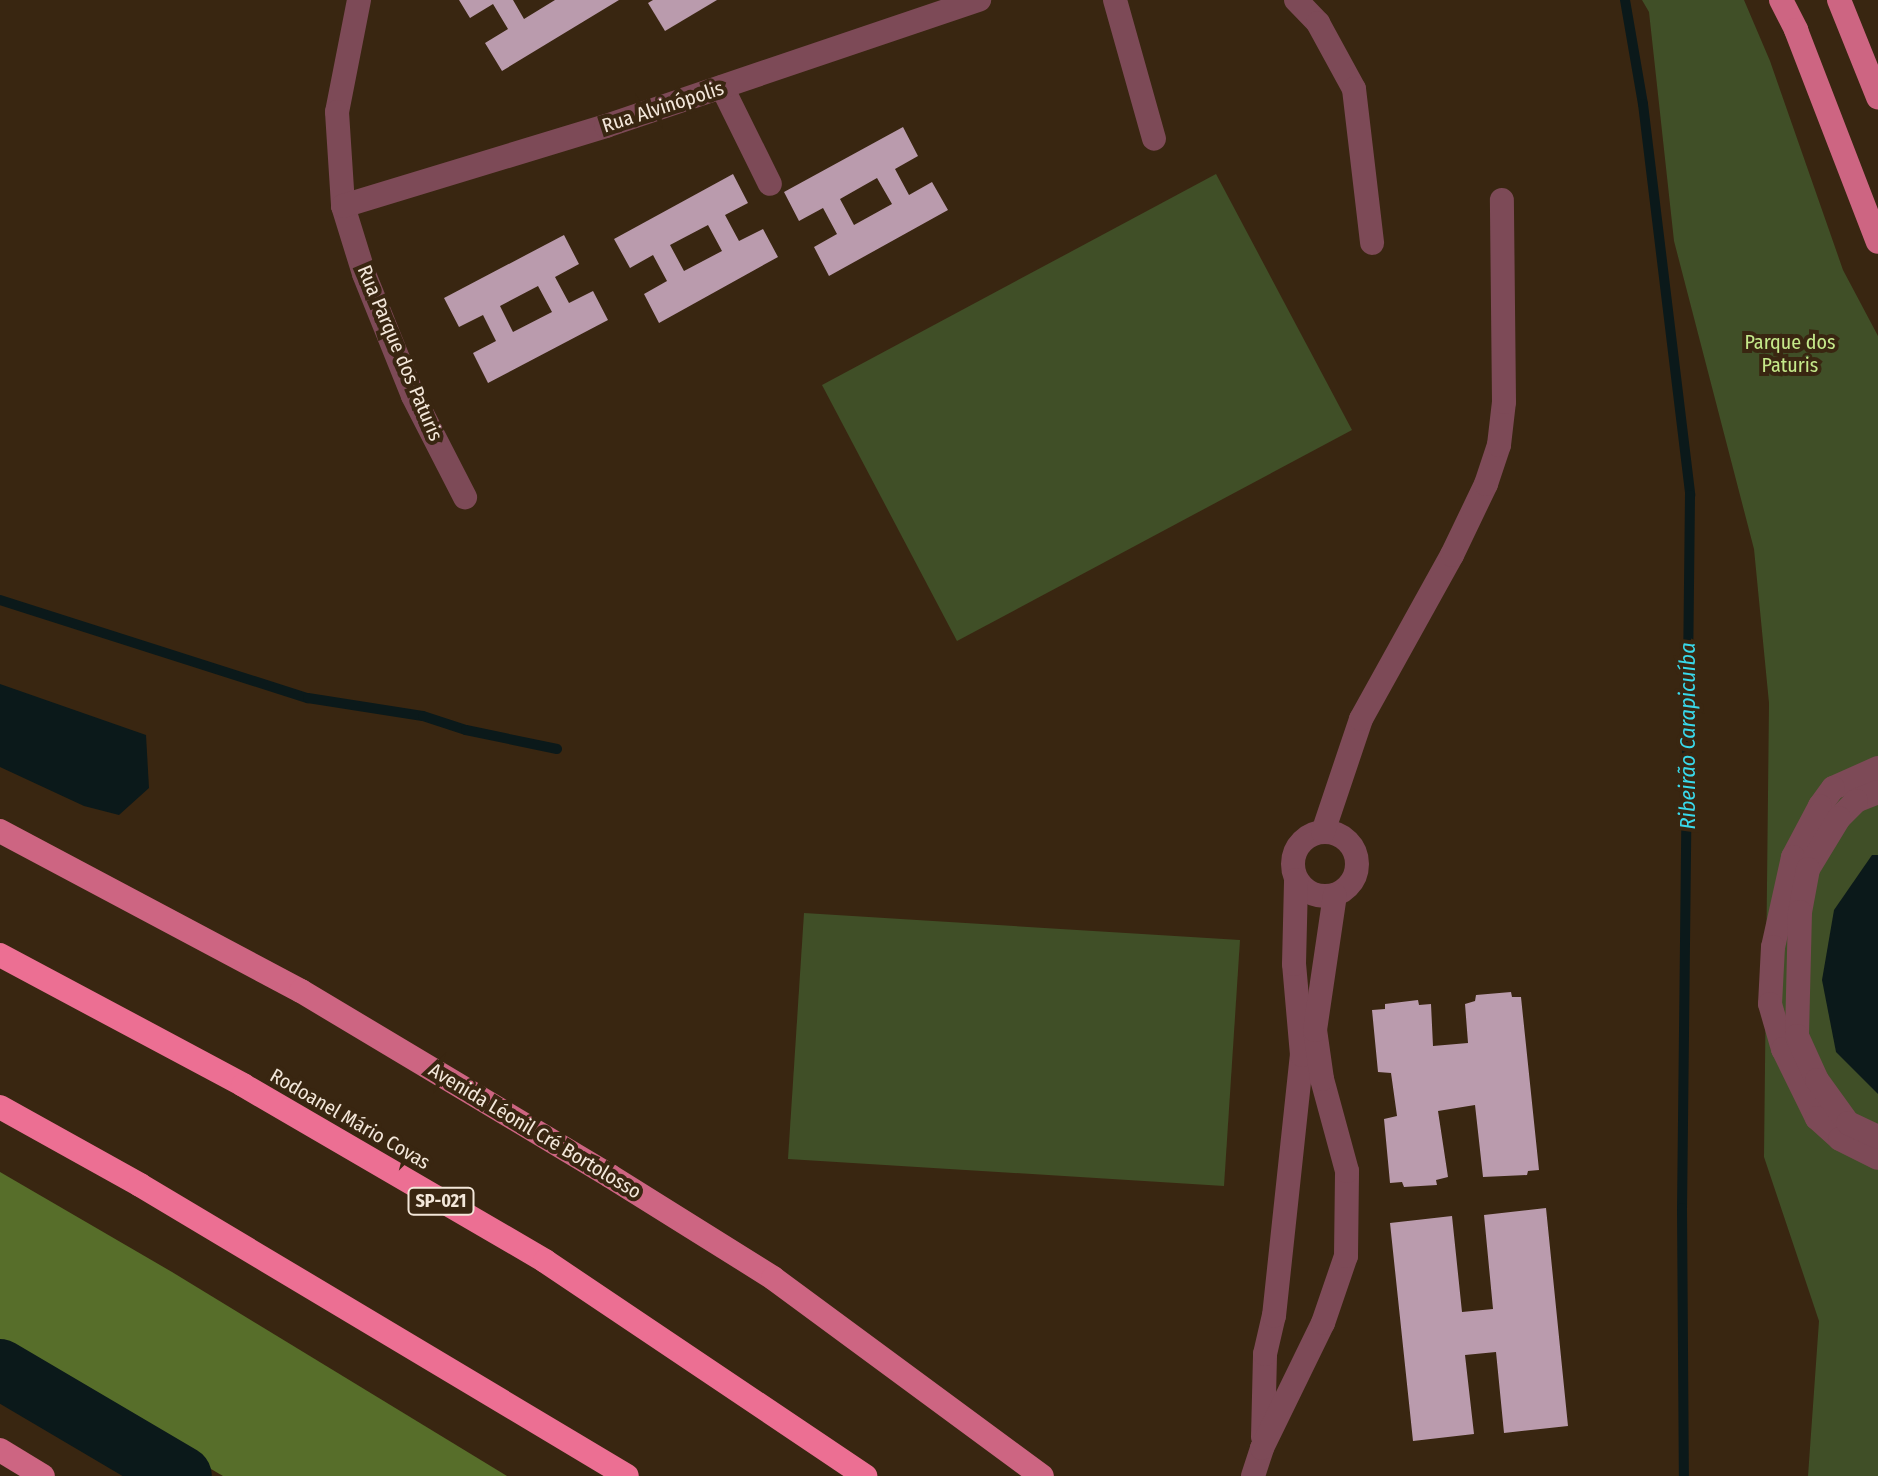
<!DOCTYPE html>
<html>
<head>
<meta charset="utf-8">
<style>
	body { margin:0 }
	#map { position:relative; width:1878px; height:1476px; overflow:hidden; background:#392611; font-family:"Fira Sans Condensed",sans-serif }
	div>[style] { position:absolute }
	.green>* { inset:0; background:#404f27 }
	.forest>* { inset:0; background:#576e2a }
	.water>* { inset:0; background:#0b191a }
	.stream>* { height:10px; margin:-5px; padding:0 5px; transform-origin:5px; border-radius:5px; background:#0b191a }
	.river>* { height:60px; margin:-30px; padding:0 30px; transform-origin:30px; border-radius:30px; background:#0b191a }
	.building>* { inset:0; background:#ba9bad }
	.minor>* { height:24px; margin:-12px; padding:0 12px; transform-origin:12px; border-radius:12px; background:#7d4a57 }
	.minor>.ring { margin:-12px; padding:0; box-sizing:content-box; background:none; border:24px solid #7d4a57; border-radius:50% }
	.major>* { height:24px; margin:-12px; padding:0 12px; transform-origin:12px; border-radius:12px; background:#cd6582 }
	.highway>* { height:24px; margin:-12px; padding:0 12px; transform-origin:12px; border-radius:12px; background:#ec6f93 }
	span { translate:-50% -50%; white-space:nowrap; text-align:center; line-height:1.15; -webkit-text-stroke:8px #392611; paint-order:stroke }
	.shield-label span { padding:2px 6px; background:#392611; border:2px solid; border-radius:6px; -webkit-text-stroke-width:0 }
	.shield-label { font-size:18px; color:#f3e7da; font-weight:700 }
	.street-label { font-size:20px; color:#f3e7da }
	.park-label { font-size:20px; color:#c5e98a }
	.water-label { font-size:22px; color:#39d9eb; font-style:italic }
</style>
</head>
<body>
<div id="map">
	<div class="green">
		<i style="clip-path:polygon(1642px 0,1744px 0,1770px 61px,1843px 270px,1878px 336px,1878px 1476px,1808px 1476px,1819px 1321px,1764px 1157px,1769px 703px,1754px 549px,1674px 241px,1649px 12px)"></i>
		<i style="clip-path:polygon(1216px 174px,1352px 430px,957px 641px,822px 385px)"></i>
		<i style="clip-path:polygon(804px 913px,1240px 940px,1224px 1186px,788px 1159px)"></i>
	</div>
	<div class="forest">
		<i style="clip-path:polygon(0 1172px,172px 1272px,507px 1476px,223px 1476px,0 1346px)"></i>
	</div>
	<div class="water">
		<i style="clip-path:polygon(0 684px,146px 735px,149px 788px,119px 815px,84px 806px,0 767px)"></i>
		<i style="clip-path:polygon(1872px 855px,1878px 855px,1878px 1094px,1836px 1052px,1822px 980px,1834px 910px)"></i>
	</div>
	<div class="stream">
		<i style="left:1625px;top:0;width:106px;rotate:80.2deg"></i>
		<i style="left:1643px;top:104px;width:394px;rotate:83.1deg"></i>
		<i style="left:1690px;top:495px;width:713px;rotate:90.64deg"></i>
		<i style="left:1682px;top:1208px;width:268px;rotate:89.6deg"></i>
		<i style="left:0;top:600px;width:323px;rotate:17.7deg"></i>
		<i style="left:308px;top:698px;width:116px;rotate:8.9deg"></i>
		<i style="left:423px;top:716px;width:45px;rotate:18deg"></i>
		<i style="left:466px;top:730px;width:93px;rotate:11.8deg"></i>
	</div>
	<div class="river">
		<i style="left:0;top:1369px;width:211px;rotate:30.5deg"></i>
	</div>
	<div class="building">
		<i style="clip-path:polygon(459px 0,513px 0,524px 19px,555px 0,619px 0,502px 71px,485px 43px,508px 29px,493px 4px,470px 18px)"></i>
		<i style="clip-path:polygon(653px 0,717px 0,665px 31px,648px 3px)"></i>
		<i style="clip-path:polygon(evenodd,903px 127px,918px 156px,895px 169px,909px 195px,932px 182px,948px 210px,829px 276px,814px 247px,837px 234px,823px 208px,799px 221px,784px 192px,903px 127px,877px 178px,892px 204px,854px 225px,840px 199px,877px 178px)"></i>
		<i style="clip-path:polygon(evenodd,733px 174px,748px 203px,725px 215px,739px 241px,763px 229px,778px 257px,659px 323px,644px 294px,667px 281px,653px 255px,630px 268px,614px 239px,733px 174px,708px 225px,722px 251px,684px 271px,670px 245px,708px 225px)"></i>
		<i style="clip-path:polygon(evenodd,564px 235px,579px 264px,555px 277px,569px 303px,593px 291px,608px 320px,488px 383px,473px 353px,496px 341px,483px 315px,459px 327px,444px 298px,564px 235px,538px 286px,552px 312px,513px 332px,500px 306px,538px 286px)"></i>
		<i style="clip-path:polygon(1511px 992px,1512px 997px,1521px 997px,1539px 1170px,1528px 1171px,1527px 1175px,1483px 1177px,1475px 1105px,1438px 1111px,1448px 1177px,1436px 1180px,1437px 1185px,1404px 1187px,1402px 1182px,1390px 1183px,1384px 1119px,1397px 1116px,1391px 1073px,1378px 1072px,1372px 1010px,1385px 1009px,1385px 1004px,1418px 1000px,1419px 1005px,1431px 1004px,1433px 1046px,1468px 1043px,1465px 1004px,1475px 1001px,1476px 995px)"></i>
		<i style="clip-path:polygon(1546px 1208px,1568px 1426px,1504px 1433px,1496px 1352px,1465px 1355px,1474px 1434px,1413px 1441px,1390px 1223px,1452px 1216px,1462px 1312px,1493px 1309px,1484px 1215px)"></i>
	</div>
	<div class="minor">
		<i style="left:359px;top:0;width:114px;rotate:101.1deg"></i>
		<i style="left:337px;top:112px;width:94px;rotate:86.3deg"></i>
		<i style="left:343px;top:206px;width:71px;rotate:72.8deg"></i>
		<i style="left:364px;top:274px;width:131px;rotate:68.1deg"></i>
		<i style="left:413px;top:396px;width:114px;rotate:62.8deg"></i>
		<i style="left:1115px;top:0;width:144px;rotate:74.3deg"></i>
		<i style="left:1296px;top:0;width:32px;rotate:46deg"></i>
		<i style="left:1318px;top:23px;width:75px;rotate:61.4deg"></i>
		<i style="left:1354px;top:89px;width:155px;rotate:83.3deg"></i>
		<i style="left:722px;top:87px;width:108px;rotate:63.7deg"></i>
		<i style="left:343px;top:206px;width:275px;rotate:-16.9deg"></i>
		<i style="left:606px;top:126px;width:394px;rotate:-18.7deg"></i>
		<i style="left:1878px;top:768px;width:49px;rotate:156deg"></i>
		<i style="left:1833px;top:788px;width:22px;rotate:126deg"></i>
		<i style="left:1820px;top:806px;width:58px;rotate:117.9deg"></i>
		<i style="left:1793px;top:857px;width:92px;rotate:102.5deg"></i>
		<i style="left:1773px;top:947px;width:57px;rotate:93deg"></i>
		<i style="left:1770px;top:1004px;width:47px;rotate:73.9deg"></i>
		<i style="left:1783px;top:1049px;width:77px;rotate:63.8deg"></i>
		<i style="left:1817px;top:1118px;width:31px;rotate:42deg"></i>
		<i style="left:1840px;top:1139px;width:42px;rotate:26.6deg"></i>
		<i style="left:1878px;top:792px;width:24px;rotate:158deg"></i>
		<i style="left:1856px;top:801px;width:24px;rotate:135deg"></i>
		<i style="left:1839px;top:818px;width:60px;rotate:121.3deg"></i>
		<i style="left:1808px;top:869px;width:44px;rotate:100.5deg"></i>
		<i style="left:1800px;top:912px;width:124px;rotate:91.4deg"></i>
		<i style="left:1797px;top:1036px;width:48px;rotate:65.6deg"></i>
		<i style="left:1817px;top:1080px;width:53px;rotate:54.2deg"></i>
		<i style="left:1848px;top:1123px;width:33px;rotate:25deg"></i>
		<i class="ring" style="left:1293px;top:832px;width:40px;height:40px"></i>
		<i style="left:1323px;top:832px;width:119px;rotate:-71.4deg"></i>
		<i style="left:1361px;top:719px;width:188px;rotate:-61deg"></i>
		<i style="left:1452px;top:555px;width:79px;rotate:-64.4deg"></i>
		<i style="left:1486px;top:484px;width:41px;rotate:-71.6deg"></i>
		<i style="left:1499px;top:445px;width:43px;rotate:-83.4deg"></i>
		<i style="left:1504px;top:402px;width:202px;rotate:-90.6deg"></i>
		<i style="left:1263px;top:1437px;width:83px;rotate:-88.6deg"></i>
		<i style="left:1265px;top:1354px;width:39px;rotate:-77deg"></i>
		<i style="left:1274px;top:1316px;width:262px;rotate:-83.9deg"></i>
		<i style="left:1302px;top:1055px;width:91px;rotate:-95deg"></i>
		<i style="left:1294px;top:964px;width:84px;rotate:-88.6deg"></i>
		<i style="left:1253px;top:1476px;width:29px;rotate:-72deg"></i>
		<i style="left:1262px;top:1448px;width:139px;rotate:-64deg"></i>
		<i style="left:1323px;top:1323px;width:71px;rotate:-71.1deg"></i>
		<i style="left:1346px;top:1256px;width:85px;rotate:-89.3deg"></i>
		<i style="left:1347px;top:1171px;width:95px;rotate:-105.2deg"></i>
		<i style="left:1322px;top:1079px;width:49px;rotate:-98.1deg"></i>
		<i style="left:1315px;top:1030px;width:136px;rotate:-81.6deg"></i>
	</div>
	<div class="major">
		<i style="left:1781px;top:0;width:34px;rotate:63deg"></i>
		<i style="left:1796px;top:30px;width:227px;rotate:68.9deg"></i>
		<i style="left:1839px;top:0;width:105px;rotate:68.1deg"></i>
		<i style="left:0;top:831px;width:341px;rotate:28deg"></i>
		<i style="left:301px;top:991px;width:360px;rotate:30.9deg"></i>
		<i style="left:610px;top:1176px;width:192px;rotate:32deg"></i>
		<i style="left:773px;top:1278px;width:334px;rotate:36.4deg"></i>
		<i style="left:0;top:1450px;width:50px;rotate:31.2deg"></i>
	</div>
	<div class="highway">
		<i style="left:0;top:955px;width:276px;rotate:28.1deg"></i>
		<i style="left:243px;top:1085px;width:350px;rotate:30.2deg"></i>
		<i style="left:545px;top:1261px;width:386px;rotate:33.9deg"></i>
		<i style="left:0;top:1107px;width:160px;rotate:29.1deg"></i>
		<i style="left:140px;top:1185px;width:567px;rotate:30.86deg"></i>
	</div>
	<div class="shield-label">
		<span style="left:441px;top:1201px">SP-021</span>
	</div>
	<div class="street-label">
		<span style="left:663px;top:107px;rotate:-18deg">Rua Alvinópolis</span>
		<span style="left:400px;top:353px;rotate:67deg">Rua Parque dos Paturis</span>
		<span style="left:350px;top:1119px;rotate:30deg">Rodoanel Mário Covas</span>
		<span style="left:535px;top:1131px;rotate:31deg">Avenida Léonil Cré Bortolosso</span>
	</div>
	<div class="park-label">
		<span style="left:1790px;top:354px">Parque dos<br>Paturis</span>
	</div>
	<div class="water-label">
		<span style="left:1688px;top:736px;rotate:-90deg">Ribeirão Carapicuíba</span>
	</div>
</div>
</body>
</html>
